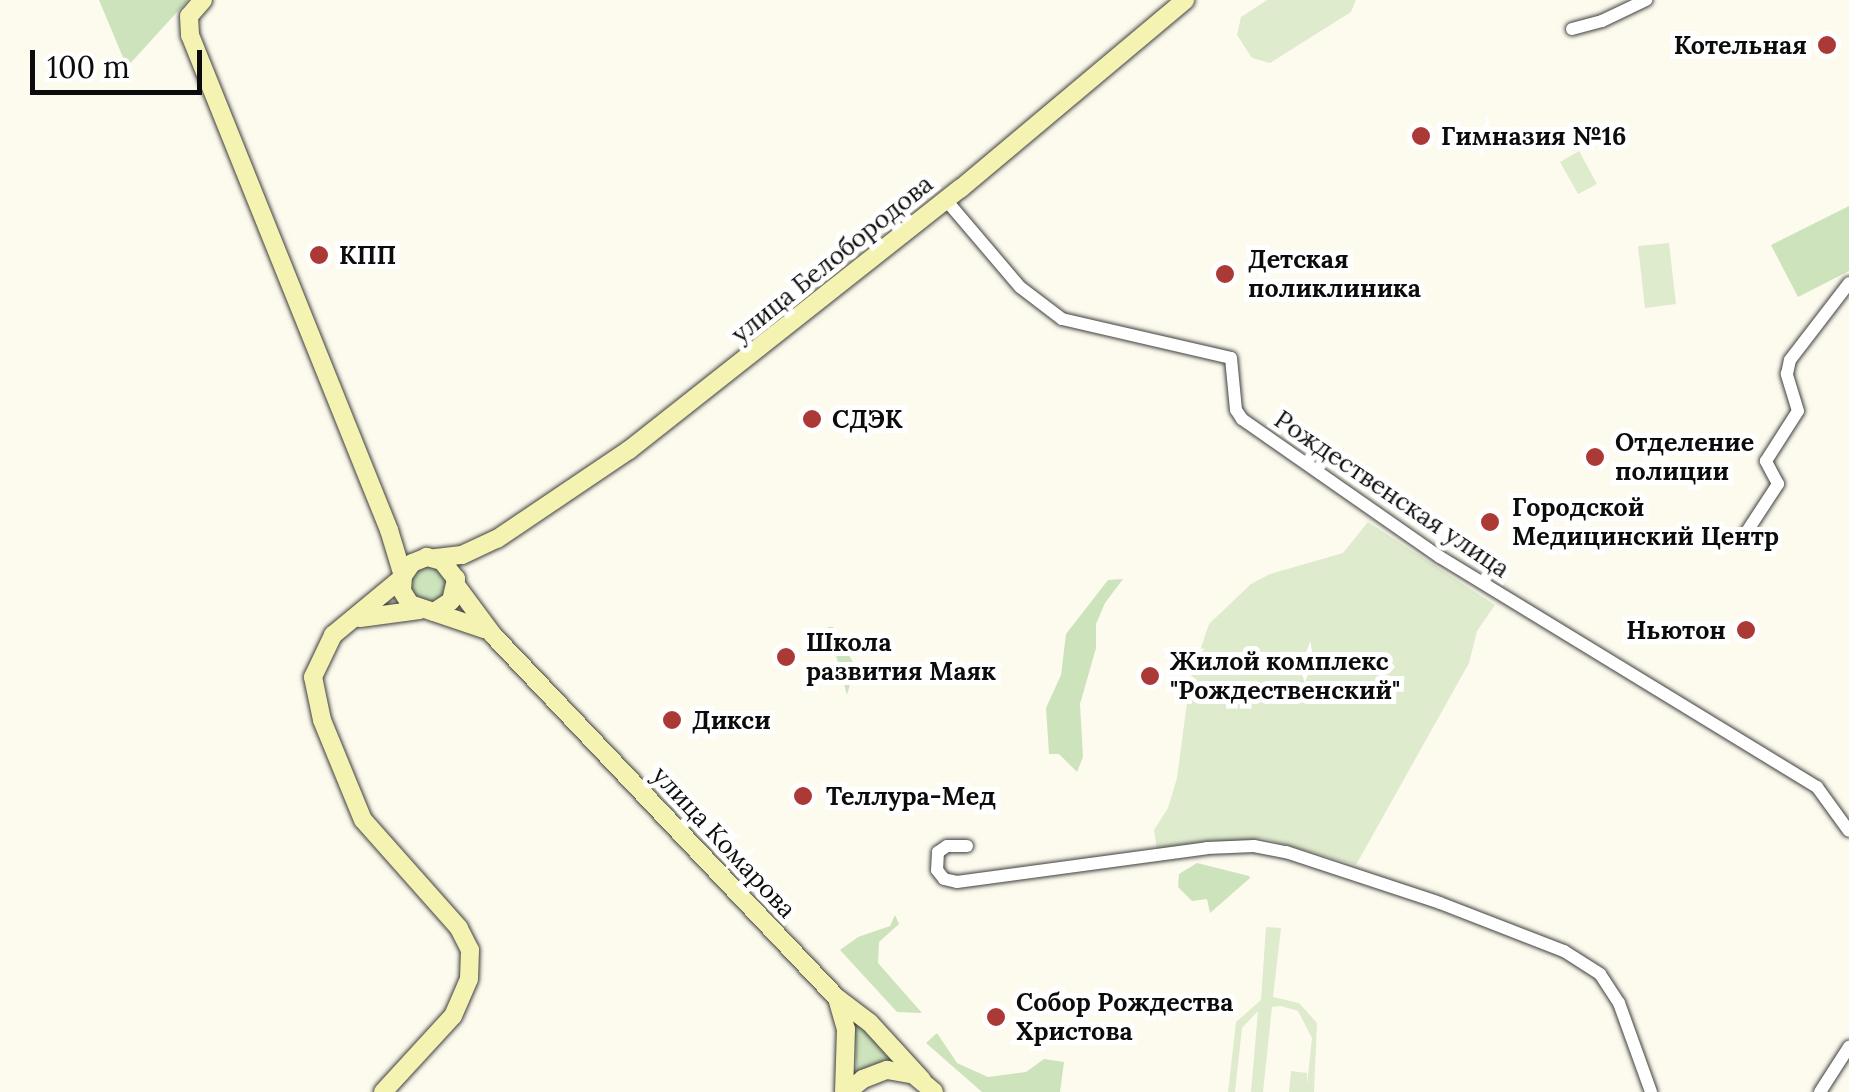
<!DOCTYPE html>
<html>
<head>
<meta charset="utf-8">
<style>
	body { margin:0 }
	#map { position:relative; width:1849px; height:1092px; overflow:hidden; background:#fdfbee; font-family:Lora,serif }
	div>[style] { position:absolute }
	.green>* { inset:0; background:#cde3bc }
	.pitch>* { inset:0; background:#deebcc }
	.roads { filter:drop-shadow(0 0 2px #3f3f3f) drop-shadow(0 0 2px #3f3f3f) }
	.street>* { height:12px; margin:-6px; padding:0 6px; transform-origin:6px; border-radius:6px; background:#fff }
	.secondary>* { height:18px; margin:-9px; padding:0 9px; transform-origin:9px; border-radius:9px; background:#f5f3b1 }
	.dots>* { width:28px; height:28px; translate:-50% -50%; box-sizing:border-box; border:5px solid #fff; border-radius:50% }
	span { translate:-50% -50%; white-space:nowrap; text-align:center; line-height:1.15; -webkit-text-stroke:10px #fff; paint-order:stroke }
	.poi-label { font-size:25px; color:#0c0c0c; font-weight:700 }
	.right { translate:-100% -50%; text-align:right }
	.left { translate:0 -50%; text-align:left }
	.street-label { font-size:25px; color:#0c0c0c }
	.scale { position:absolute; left:30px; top:50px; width:172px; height:45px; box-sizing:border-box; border:5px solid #0c0c0c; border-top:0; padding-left:12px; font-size:30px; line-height:35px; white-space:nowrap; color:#0c0c0c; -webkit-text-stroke:8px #fff; paint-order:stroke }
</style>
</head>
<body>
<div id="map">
	<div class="green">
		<i style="clip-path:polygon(99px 0,188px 0,127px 67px)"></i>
		<i style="clip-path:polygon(1849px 206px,1849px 271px,1798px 297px,1771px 245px)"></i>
		<i style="clip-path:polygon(435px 564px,450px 586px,438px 603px,425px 604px,410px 592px,409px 579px,416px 568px)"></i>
		<i style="clip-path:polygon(1123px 579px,1105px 603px,1096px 624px,1096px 648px,1080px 704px,1083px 757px,1077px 772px,1059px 754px,1049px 754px,1046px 708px,1061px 675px,1066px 634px,1108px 580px)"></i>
		<i style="clip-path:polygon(828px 627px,833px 627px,855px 666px,847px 695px)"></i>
		<i style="clip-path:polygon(1197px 863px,1249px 876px,1250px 878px,1210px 913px,1207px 899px,1192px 901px,1178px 887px,1179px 874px)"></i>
		<i style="clip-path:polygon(895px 915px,899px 924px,879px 942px,878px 963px,922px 1013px,897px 1012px,840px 950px,858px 937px,890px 926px)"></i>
		<i style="clip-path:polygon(854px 1020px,855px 1020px,897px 1064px,872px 1066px,857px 1074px)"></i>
		<i style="clip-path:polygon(937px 1033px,957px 1063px,988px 1077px,1026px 1072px,1044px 1059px,1064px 1062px,1060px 1092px,982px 1092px,926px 1043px)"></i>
	</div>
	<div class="pitch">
		<i style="clip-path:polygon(1267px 0,1356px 0,1351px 12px,1270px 63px,1252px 58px,1237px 35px,1241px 17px)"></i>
		<i style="clip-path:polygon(1579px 151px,1597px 184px,1578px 194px,1560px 162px)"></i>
		<i style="clip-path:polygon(1669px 243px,1676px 304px,1645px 308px,1638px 246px)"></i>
		<i style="clip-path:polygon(1368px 522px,1495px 605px,1477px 631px,1469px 663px,1356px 865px,1262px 838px,1157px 850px,1154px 830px,1168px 808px,1177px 778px,1190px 680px,1209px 624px,1251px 584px,1270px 574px,1343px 553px)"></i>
		<i style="clip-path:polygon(1266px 927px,1281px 928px,1273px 997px,1299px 1003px,1317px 1023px,1314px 1092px,1289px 1092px,1291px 1071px,1307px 1073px,1307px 1085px,1312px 1038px,1298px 1011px,1281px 1006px,1272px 1007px,1263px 1092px,1251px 1092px,1258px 1011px,1242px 1028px,1235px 1092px,1228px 1092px,1236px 1022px,1261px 1000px)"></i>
	</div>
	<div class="roads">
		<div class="street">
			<i style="left:1572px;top:29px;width:31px;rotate:-15deg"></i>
			<i style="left:1602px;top:21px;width:49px;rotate:-25.5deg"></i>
			<i style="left:946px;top:200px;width:114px;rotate:49.6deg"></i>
			<i style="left:1020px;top:287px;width:53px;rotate:37.3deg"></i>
			<i style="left:1062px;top:319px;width:173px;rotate:13deg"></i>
			<i style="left:1231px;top:358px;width:52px;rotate:84.5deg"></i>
			<i style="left:1236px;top:410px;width:11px;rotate:56deg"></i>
			<i style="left:1242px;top:419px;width:241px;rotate:34.9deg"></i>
			<i style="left:1440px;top:557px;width:442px;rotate:31.4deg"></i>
			<i style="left:1817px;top:787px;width:54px;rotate:54deg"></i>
			<i style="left:1742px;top:539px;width:66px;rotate:-56.8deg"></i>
			<i style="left:1778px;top:484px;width:26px;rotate:-118deg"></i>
			<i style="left:1766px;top:461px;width:59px;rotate:-57.4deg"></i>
			<i style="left:1798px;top:411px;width:39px;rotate:-107deg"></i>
			<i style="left:1787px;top:374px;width:14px;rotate:-78deg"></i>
			<i style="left:1790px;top:360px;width:97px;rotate:-52.5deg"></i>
			<i style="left:967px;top:846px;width:20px;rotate:180deg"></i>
			<i style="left:947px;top:846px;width:11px;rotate:146deg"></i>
			<i style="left:938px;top:852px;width:18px;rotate:93deg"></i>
			<i style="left:937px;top:870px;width:11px;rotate:52deg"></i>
			<i style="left:944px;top:879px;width:13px;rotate:13deg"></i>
			<i style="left:957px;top:882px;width:252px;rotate:-7.7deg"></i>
			<i style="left:1207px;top:848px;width:47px;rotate:-2.4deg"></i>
			<i style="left:1254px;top:846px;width:33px;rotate:11deg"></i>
			<i style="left:1286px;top:852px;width:162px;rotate:18.3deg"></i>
			<i style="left:1440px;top:903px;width:133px;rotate:21.2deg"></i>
			<i style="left:1564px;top:951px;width:43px;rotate:32.6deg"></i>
			<i style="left:1600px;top:974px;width:35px;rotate:57deg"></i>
			<i style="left:1619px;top:1003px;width:95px;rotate:70.2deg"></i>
			<i style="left:1820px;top:1092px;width:54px;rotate:-57.2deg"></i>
		</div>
		<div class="secondary">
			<i style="left:203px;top:0;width:21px;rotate:131deg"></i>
			<i style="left:189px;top:16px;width:19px;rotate:87deg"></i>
			<i style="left:190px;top:35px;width:534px;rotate:68.1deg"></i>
			<i style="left:389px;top:530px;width:48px;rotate:73.1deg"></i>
			<i style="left:436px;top:558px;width:26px;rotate:-7deg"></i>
			<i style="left:462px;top:555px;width:38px;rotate:-25deg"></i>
			<i style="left:497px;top:539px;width:159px;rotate:-34deg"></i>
			<i style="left:629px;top:450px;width:422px;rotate:-38.3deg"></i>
			<i style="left:960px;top:189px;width:294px;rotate:-40deg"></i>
			<i style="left:456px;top:585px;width:62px;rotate:53.5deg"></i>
			<i style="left:493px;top:635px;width:500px;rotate:46.54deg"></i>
			<i style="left:837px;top:998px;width:41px;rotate:37.1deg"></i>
			<i style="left:870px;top:1023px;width:77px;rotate:47.6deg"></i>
			<i style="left:434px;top:612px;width:20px;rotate:-33deg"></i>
			<i style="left:451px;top:601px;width:23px;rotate:-77deg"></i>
			<i style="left:456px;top:579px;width:23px;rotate:-128deg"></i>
			<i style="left:442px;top:561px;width:16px;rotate:-165deg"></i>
			<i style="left:427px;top:557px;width:16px;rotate:158deg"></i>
			<i style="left:412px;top:563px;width:16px;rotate:125deg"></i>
			<i style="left:403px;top:576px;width:15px;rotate:94deg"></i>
			<i style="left:402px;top:591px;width:15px;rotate:58deg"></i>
			<i style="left:410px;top:604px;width:78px;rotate:18.7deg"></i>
			<i style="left:360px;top:618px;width:60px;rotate:-7.7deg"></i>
			<i style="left:837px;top:998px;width:32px;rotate:74deg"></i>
			<i style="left:846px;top:1029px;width:63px;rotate:91.8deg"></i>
			<i style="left:383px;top:1092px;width:103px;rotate:-47.4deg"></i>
			<i style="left:453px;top:1016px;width:40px;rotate:-66.6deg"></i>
			<i style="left:469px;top:979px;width:29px;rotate:-88deg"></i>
			<i style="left:470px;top:950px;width:25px;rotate:-117deg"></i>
			<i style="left:459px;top:928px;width:144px;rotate:-131.6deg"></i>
			<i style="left:363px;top:820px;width:108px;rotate:-112.3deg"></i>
			<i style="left:322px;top:720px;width:44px;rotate:-101.8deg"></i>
			<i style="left:313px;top:677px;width:47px;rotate:-64.5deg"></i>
			<i style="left:333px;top:635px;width:89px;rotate:-39.6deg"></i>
			<i style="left:847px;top:1092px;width:21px;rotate:-39deg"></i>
			<i style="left:863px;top:1079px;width:26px;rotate:-21deg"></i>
			<i style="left:887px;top:1070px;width:27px;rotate:10deg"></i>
			<i style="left:914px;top:1075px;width:26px;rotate:40deg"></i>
		</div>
	</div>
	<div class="dots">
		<i style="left:1827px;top:45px;background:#ab3a36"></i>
		<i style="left:1421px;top:136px;background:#ab3a36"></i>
		<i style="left:319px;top:255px;background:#ab3a36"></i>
		<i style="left:1225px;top:274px;background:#ab3a36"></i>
		<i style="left:812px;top:419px;background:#ab3a36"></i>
		<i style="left:1595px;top:457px;background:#ab3a36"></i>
		<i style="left:1490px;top:522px;background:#ab3a36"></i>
		<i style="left:1746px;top:630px;background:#ab3a36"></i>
		<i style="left:786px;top:657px;background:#ab3a36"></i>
		<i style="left:1150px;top:676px;background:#ab3a36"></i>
		<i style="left:672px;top:720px;background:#ab3a36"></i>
		<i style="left:803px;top:796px;background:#ab3a36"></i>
		<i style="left:996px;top:1017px;background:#ab3a36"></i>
	</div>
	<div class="poi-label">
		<span class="right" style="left:1807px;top:45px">Котельная</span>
		<span class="left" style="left:1441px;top:136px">Гимназия №16</span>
		<span class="left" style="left:339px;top:255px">КПП</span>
		<span class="left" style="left:1248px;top:274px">Детская<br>поликлиника</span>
		<span class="left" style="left:832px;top:419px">СДЭК</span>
		<span class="left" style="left:1615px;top:457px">Отделение<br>полиции</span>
		<span class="left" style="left:1512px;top:522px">Городской<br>Медицинский Центр</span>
		<span class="right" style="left:1726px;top:630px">Ньютон</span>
		<span class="left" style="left:806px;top:657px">Школа<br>развития Маяк</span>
		<span class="left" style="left:1170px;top:676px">Жилой комплекс<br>"Рождественский"</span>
		<span class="left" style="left:692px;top:720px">Дикси</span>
		<span class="left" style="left:826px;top:796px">Теллура-Мед</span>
		<span class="left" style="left:1016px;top:1017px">Собор Рождества<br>Христова</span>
	</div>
	<div class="street-label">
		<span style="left:832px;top:259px;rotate:-39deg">улица Белобородова</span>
		<span style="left:1392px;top:494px;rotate:34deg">Рождественская улица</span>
		<span style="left:724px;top:842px;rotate:47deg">улица Комарова</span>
	</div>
	<div class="scale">100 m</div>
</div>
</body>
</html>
